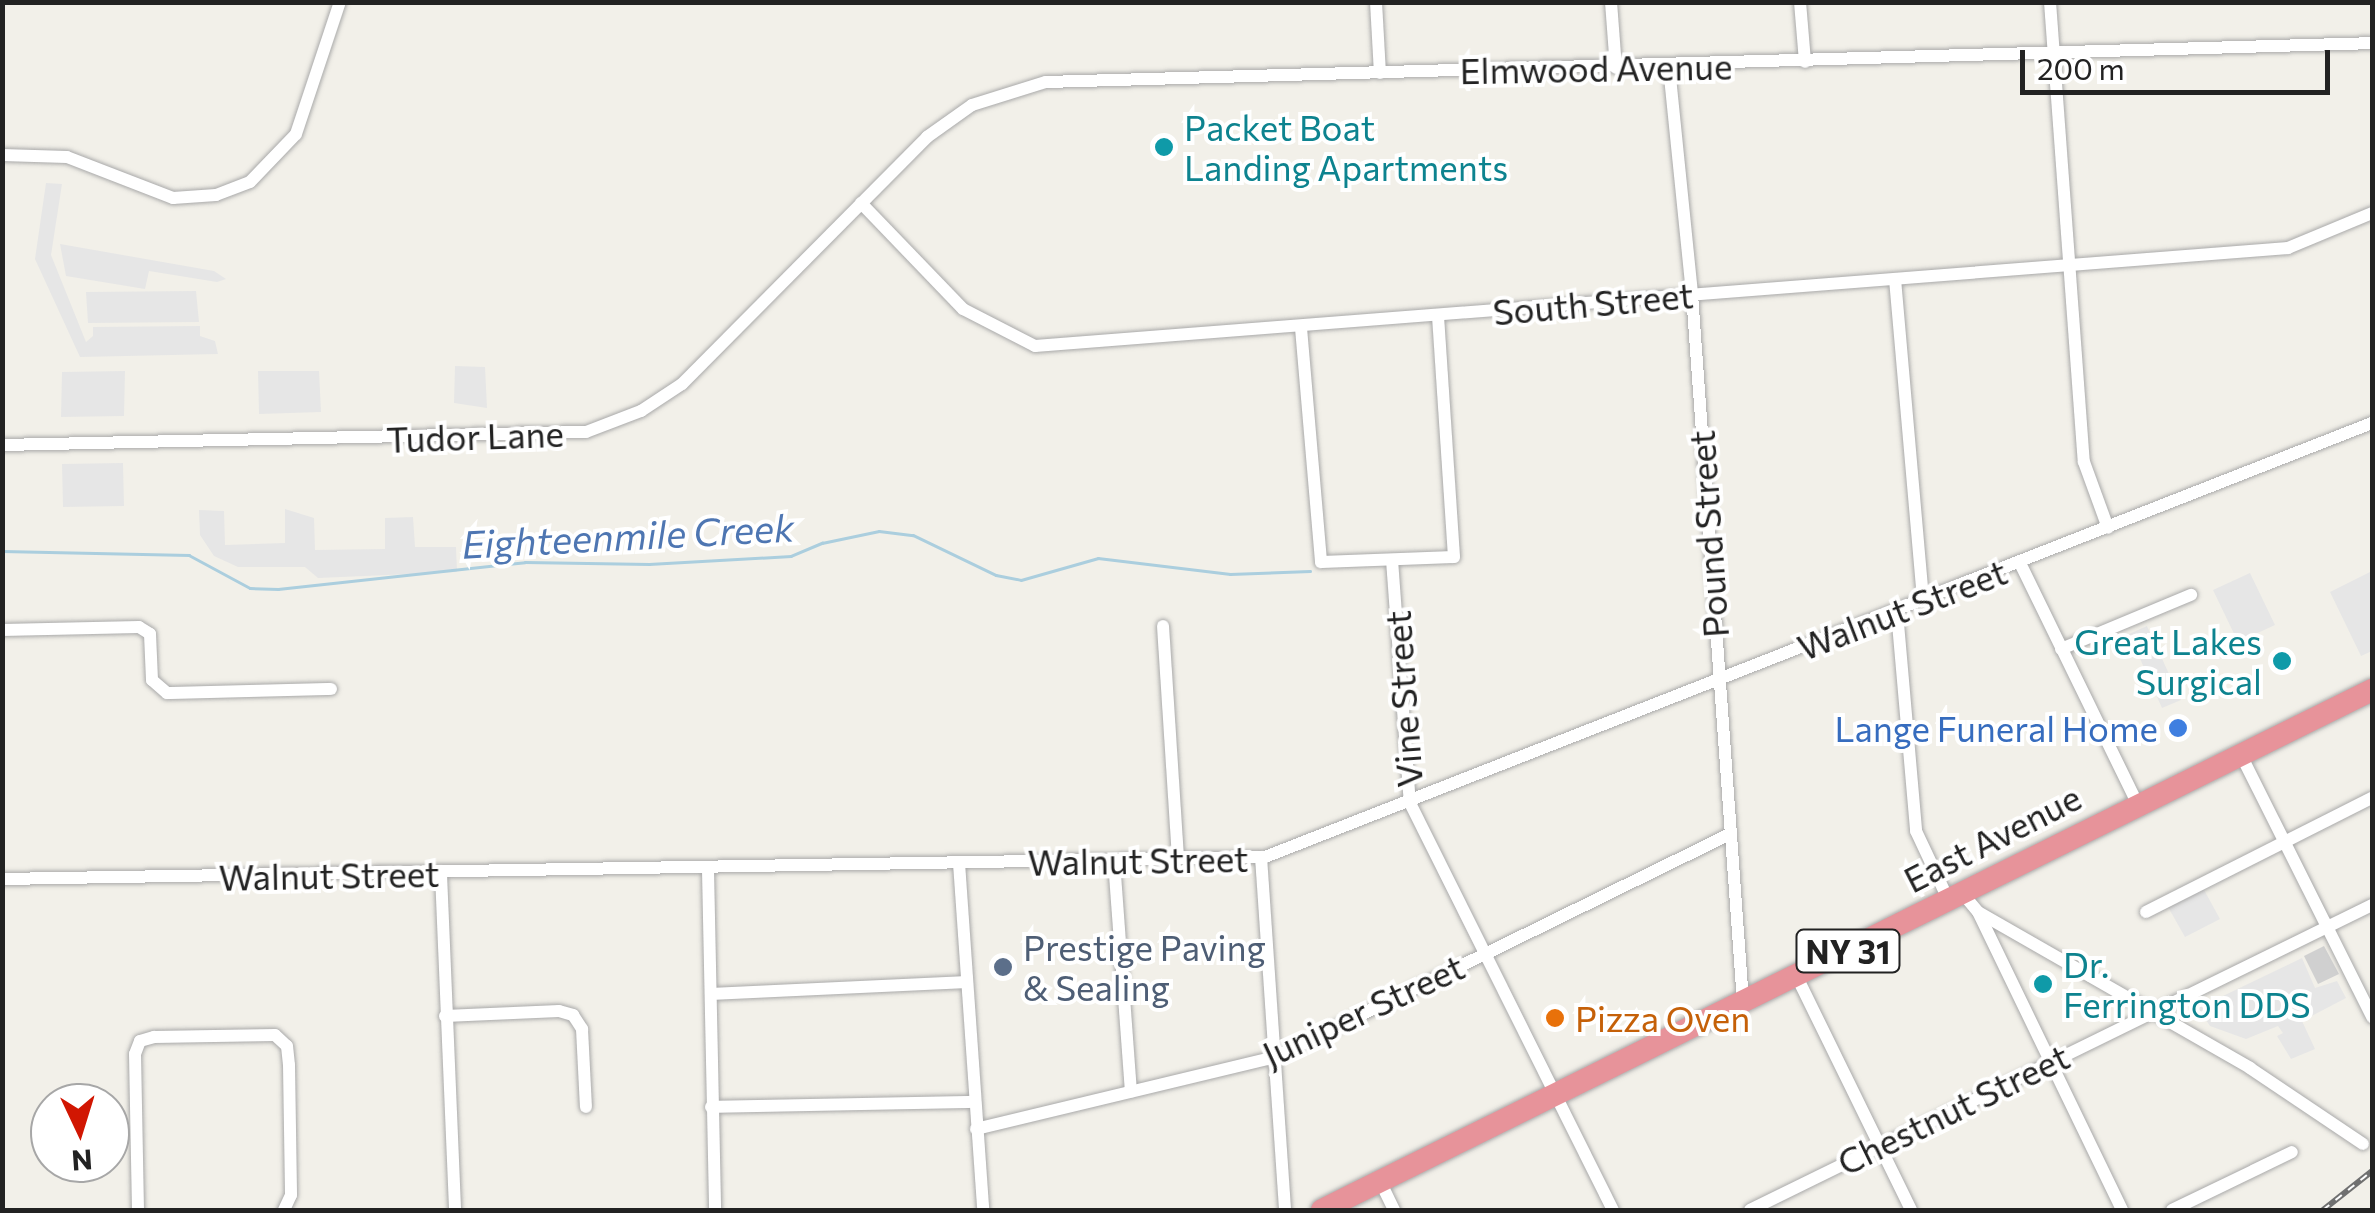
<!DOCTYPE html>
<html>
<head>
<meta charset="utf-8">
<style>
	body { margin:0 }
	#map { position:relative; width:2375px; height:1213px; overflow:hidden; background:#f2f0e9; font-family:Commissioner,sans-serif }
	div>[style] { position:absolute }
	.religious>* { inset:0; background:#d0d0d0 }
	.parking>* { inset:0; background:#e6e6e6 }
	.stream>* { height:2.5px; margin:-1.25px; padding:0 1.25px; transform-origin:1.25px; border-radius:1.25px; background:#abcede }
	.roads { filter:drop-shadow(0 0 2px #a9a9a9) drop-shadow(0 0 2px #a9a9a9) }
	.street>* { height:12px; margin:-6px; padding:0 6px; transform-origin:6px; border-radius:6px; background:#fff }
	.highway>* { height:22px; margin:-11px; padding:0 11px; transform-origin:11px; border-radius:11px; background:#e7939a }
	.rail>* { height:6px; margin-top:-3px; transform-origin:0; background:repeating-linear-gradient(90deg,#fff 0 8px,#707070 0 16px); box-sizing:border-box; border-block:2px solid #707070 }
	.dots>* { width:28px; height:28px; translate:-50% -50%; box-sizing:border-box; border:5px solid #fff; border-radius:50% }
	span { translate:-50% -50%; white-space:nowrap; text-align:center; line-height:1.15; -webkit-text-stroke:8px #fff; paint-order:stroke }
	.shield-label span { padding:2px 8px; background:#fff; border:2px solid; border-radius:8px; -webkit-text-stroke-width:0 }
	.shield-label { font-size:32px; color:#222; font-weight:700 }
	.street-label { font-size:35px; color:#222 }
	.culture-label { font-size:35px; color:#0d838f }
	.left { translate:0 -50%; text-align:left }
	.right { translate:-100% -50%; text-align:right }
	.shop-label { font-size:35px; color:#366cbe }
	.service-label { font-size:35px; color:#4e5e75 }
	.food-label { font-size:35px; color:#c56008 }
	.water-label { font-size:38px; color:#4e76b2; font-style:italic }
	.frame { position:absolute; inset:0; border:5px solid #222; pointer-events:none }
	.north { position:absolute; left:30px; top:1083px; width:100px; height:100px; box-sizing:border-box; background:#fff; border:2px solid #a7a7a7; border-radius:50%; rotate:176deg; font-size:28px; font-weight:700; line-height:40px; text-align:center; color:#222 }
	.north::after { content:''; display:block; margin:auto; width:35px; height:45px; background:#d11602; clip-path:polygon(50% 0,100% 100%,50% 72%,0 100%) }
	.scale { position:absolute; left:2020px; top:50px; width:310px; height:45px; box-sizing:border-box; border:5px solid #222; border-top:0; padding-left:12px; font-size:30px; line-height:35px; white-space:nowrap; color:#222; -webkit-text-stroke:8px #fff; paint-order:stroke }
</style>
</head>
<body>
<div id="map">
	<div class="religious">
		<i style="clip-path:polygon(2324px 946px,2339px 974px,2318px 984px,2304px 956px)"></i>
	</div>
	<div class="parking">
		<i style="clip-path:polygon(46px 183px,62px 184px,51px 255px,86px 342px,93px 336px,93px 327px,200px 326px,200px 336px,215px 341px,218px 354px,80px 357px,35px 259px)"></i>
		<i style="clip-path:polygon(60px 244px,214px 271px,226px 279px,217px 282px,149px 271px,145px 289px,66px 276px)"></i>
		<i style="clip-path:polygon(196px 291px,199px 322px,88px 323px,86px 292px)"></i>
		<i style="clip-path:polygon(455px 366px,485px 367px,487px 408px,454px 403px)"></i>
		<i style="clip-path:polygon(125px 371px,124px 416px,61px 417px,62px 372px)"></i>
		<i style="clip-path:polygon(258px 371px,319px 371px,321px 412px,259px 414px)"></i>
		<i style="clip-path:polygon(123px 463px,124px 506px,63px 507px,62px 464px)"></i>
		<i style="clip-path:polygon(285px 509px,314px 518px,315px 550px,385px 549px,385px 518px,413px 517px,415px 547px,456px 547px,457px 572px,318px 578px,305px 567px,238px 567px,214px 556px,200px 535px,199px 510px,224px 511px,225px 545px,285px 543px)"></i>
		<i style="clip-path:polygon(2372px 571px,2372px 651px,2361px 656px,2330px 592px)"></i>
		<i style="clip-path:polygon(2250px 573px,2275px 625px,2238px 642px,2213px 590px)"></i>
		<i style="clip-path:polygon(2147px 626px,2181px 700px,2162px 708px,2129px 634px)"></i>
		<i style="clip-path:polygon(2203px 888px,2220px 919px,2185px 937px,2168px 907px)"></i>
		<i style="clip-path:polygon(2302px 958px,2315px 988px,2337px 981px,2346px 998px,2302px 1021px,2315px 1049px,2291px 1059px,2277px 1036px,2283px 1033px,2278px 1026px,2246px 1039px,2210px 1026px,2198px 1008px)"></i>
	</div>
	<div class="stream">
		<i style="left:2px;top:551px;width:187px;rotate:1.2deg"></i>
		<i style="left:189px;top:555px;width:69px;rotate:28.4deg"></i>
		<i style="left:250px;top:588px;width:28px;rotate:2deg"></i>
		<i style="left:278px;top:589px;width:248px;rotate:-6.2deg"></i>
		<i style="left:525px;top:562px;width:124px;rotate:0.9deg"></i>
		<i style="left:649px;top:564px;width:142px;rotate:-3.2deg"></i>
		<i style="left:791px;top:556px;width:34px;rotate:-23deg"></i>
		<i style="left:822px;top:543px;width:58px;rotate:-11.9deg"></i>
		<i style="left:879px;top:531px;width:34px;rotate:7deg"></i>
		<i style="left:913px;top:535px;width:92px;rotate:25.7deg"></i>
		<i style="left:996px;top:575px;width:25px;rotate:11deg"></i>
		<i style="left:1021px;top:580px;width:80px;rotate:-15.9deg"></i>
		<i style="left:1098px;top:558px;width:133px;rotate:6.9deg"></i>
		<i style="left:1230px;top:574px;width:80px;rotate:-2.1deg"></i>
	</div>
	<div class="roads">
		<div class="street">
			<i style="left:1376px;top:2px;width:71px;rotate:86.8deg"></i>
			<i style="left:1611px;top:2px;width:66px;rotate:85.7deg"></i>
			<i style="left:1800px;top:2px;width:60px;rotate:85.2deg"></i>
			<i style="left:2050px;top:2px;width:461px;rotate:85.8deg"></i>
			<i style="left:2084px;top:462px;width:70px;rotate:70deg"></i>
			<i style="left:1669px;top:67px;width:228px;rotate:84.2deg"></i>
			<i style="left:1692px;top:294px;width:710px;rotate:85.88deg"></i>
			<i style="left:2px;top:155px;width:65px;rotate:1.8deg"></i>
			<i style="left:67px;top:157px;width:114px;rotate:21.1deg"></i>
			<i style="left:173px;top:198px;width:43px;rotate:-4deg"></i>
			<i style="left:216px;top:195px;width:36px;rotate:-21deg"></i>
			<i style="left:250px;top:182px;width:66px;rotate:-46.2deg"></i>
			<i style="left:296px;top:134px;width:139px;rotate:-71.6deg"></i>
			<i style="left:861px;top:203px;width:147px;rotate:46.1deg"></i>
			<i style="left:963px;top:309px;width:81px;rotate:27.2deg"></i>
			<i style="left:1035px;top:346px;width:1257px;rotate:-4.47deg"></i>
			<i style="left:2288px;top:248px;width:91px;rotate:-22.6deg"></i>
			<i style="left:1895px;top:279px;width:322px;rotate:85deg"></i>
			<i style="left:1301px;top:328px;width:235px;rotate:85.1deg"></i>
			<i style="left:1321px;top:562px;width:133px;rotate:-2.2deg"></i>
			<i style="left:1454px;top:557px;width:242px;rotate:-93.8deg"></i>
			<i style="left:2px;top:445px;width:584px;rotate:-1.28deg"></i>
			<i style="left:586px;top:432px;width:59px;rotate:-20.9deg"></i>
			<i style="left:641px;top:411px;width:49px;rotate:-33.4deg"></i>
			<i style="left:682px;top:384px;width:348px;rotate:-45.2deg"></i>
			<i style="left:927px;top:137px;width:55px;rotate:-35.4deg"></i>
			<i style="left:972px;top:105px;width:77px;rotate:-17.3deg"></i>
			<i style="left:1046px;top:82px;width:1327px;rotate:-1.68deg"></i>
			<i style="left:1392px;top:560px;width:244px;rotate:85.8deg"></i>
			<i style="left:1410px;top:803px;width:455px;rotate:63.5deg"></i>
			<i style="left:2020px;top:563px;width:267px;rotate:64deg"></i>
			<i style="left:1897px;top:612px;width:220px;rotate:85deg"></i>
			<i style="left:1916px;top:831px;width:77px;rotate:64.8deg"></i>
			<i style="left:1163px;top:626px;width:233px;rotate:86.3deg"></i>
			<i style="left:2px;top:630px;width:137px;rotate:-1.3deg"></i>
			<i style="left:139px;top:627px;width:13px;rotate:32deg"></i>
			<i style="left:150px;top:634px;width:46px;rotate:87.5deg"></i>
			<i style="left:152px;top:680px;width:20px;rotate:41deg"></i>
			<i style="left:167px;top:693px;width:164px;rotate:-1.4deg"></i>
			<i style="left:2061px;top:649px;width:141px;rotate:-22.6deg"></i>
			<i style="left:2242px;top:757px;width:291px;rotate:63.4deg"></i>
			<i style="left:1261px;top:857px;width:354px;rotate:86.1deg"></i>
			<i style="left:1114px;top:861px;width:231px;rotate:85.8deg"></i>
			<i style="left:959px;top:863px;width:348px;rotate:86deg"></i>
			<i style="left:708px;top:870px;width:340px;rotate:88.8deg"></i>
			<i style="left:441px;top:874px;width:336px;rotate:87.6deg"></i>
			<i style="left:2px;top:879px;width:1263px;rotate:-1deg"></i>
			<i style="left:1265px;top:857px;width:1189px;rotate:-21.41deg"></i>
			<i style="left:1963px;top:894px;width:23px;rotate:50deg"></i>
			<i style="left:1978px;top:912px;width:314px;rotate:29.8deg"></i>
			<i style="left:2250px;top:1068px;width:136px;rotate:33.9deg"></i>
			<i style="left:2146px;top:912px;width:253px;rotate:-26.8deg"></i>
			<i style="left:1979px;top:914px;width:329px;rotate:64.2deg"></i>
			<i style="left:1797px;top:977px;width:259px;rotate:63.9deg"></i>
			<i style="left:711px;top:994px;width:256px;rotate:-2.7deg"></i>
			<i style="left:445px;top:1016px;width:114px;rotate:-2.5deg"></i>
			<i style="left:559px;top:1011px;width:15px;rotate:16deg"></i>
			<i style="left:573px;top:1015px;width:17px;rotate:57deg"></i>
			<i style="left:582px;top:1029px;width:78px;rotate:87.1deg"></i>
			<i style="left:711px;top:1107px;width:263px;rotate:-1.1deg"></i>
			<i style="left:976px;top:1129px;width:308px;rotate:-13.5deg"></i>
			<i style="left:1275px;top:1057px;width:507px;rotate:-26.11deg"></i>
			<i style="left:1380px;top:1181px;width:32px;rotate:64deg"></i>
			<i style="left:138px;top:1210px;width:156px;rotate:-91.1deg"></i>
			<i style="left:135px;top:1054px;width:14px;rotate:-69deg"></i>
			<i style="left:140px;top:1041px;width:15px;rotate:-16deg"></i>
			<i style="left:154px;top:1037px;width:121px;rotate:-0.9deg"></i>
			<i style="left:275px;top:1035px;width:16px;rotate:43deg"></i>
			<i style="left:287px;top:1046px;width:19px;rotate:84deg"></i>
			<i style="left:289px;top:1065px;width:130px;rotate:89.1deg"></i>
			<i style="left:291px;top:1195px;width:17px;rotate:115deg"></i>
			<i style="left:1750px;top:1210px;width:693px;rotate:-26.12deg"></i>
			<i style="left:2172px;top:1210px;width:133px;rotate:-25.8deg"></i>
		</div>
		<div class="highway">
			<i style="left:1322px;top:1210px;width:1172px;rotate:-26.35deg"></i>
		</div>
	</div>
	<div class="rail">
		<i style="left:2323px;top:1210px;width:63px;rotate:-38.5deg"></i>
	</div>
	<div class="dots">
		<i style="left:1164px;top:147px;background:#0f9aa8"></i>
		<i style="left:2282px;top:661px;background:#0f9aa8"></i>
		<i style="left:2178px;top:728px;background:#3f7fe0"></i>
		<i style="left:1003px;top:967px;background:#5c6f8a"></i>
		<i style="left:2043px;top:984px;background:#0f9aa8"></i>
		<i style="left:1555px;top:1018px;background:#e8710a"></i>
	</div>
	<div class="shield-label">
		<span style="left:1848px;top:951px">NY 31</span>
	</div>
	<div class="street-label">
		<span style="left:1596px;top:68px;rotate:-1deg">Elmwood Avenue</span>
		<span style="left:1593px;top:303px;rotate:-5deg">South Street</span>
		<span style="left:475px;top:436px;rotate:-2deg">Tudor Lane</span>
		<span style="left:1708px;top:534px;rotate:-94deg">Pound Street</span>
		<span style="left:1902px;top:609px;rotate:-21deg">Walnut Street</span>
		<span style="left:1403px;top:699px;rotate:-94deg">Vine Street</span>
		<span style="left:1992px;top:838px;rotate:-27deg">East Avenue</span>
		<span style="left:1138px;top:860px;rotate:-1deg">Walnut Street</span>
		<span style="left:329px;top:875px;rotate:-1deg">Walnut Street</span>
		<span style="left:1363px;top:1010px;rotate:-25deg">Juniper Street</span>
		<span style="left:1953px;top:1109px;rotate:-26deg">Chestnut Street</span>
	</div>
	<div class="culture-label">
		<span class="left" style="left:1184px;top:147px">Packet Boat<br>Landing Apartments</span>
		<span class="right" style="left:2262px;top:661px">Great Lakes<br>Surgical</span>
		<span class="left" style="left:2063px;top:984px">Dr.<br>Ferrington DDS</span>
	</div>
	<div class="shop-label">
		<span class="right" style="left:2158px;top:728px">Lange Funeral Home</span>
	</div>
	<div class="service-label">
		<span class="left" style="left:1023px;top:967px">Prestige Paving<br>&amp; Sealing</span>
	</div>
	<div class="food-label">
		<span class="left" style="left:1575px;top:1018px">Pizza Oven</span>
	</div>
	<div class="water-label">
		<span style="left:628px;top:535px;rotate:-3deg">Eighteenmile Creek</span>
	</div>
	<div class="frame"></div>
	<div class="north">N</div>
	<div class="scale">200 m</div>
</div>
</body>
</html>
